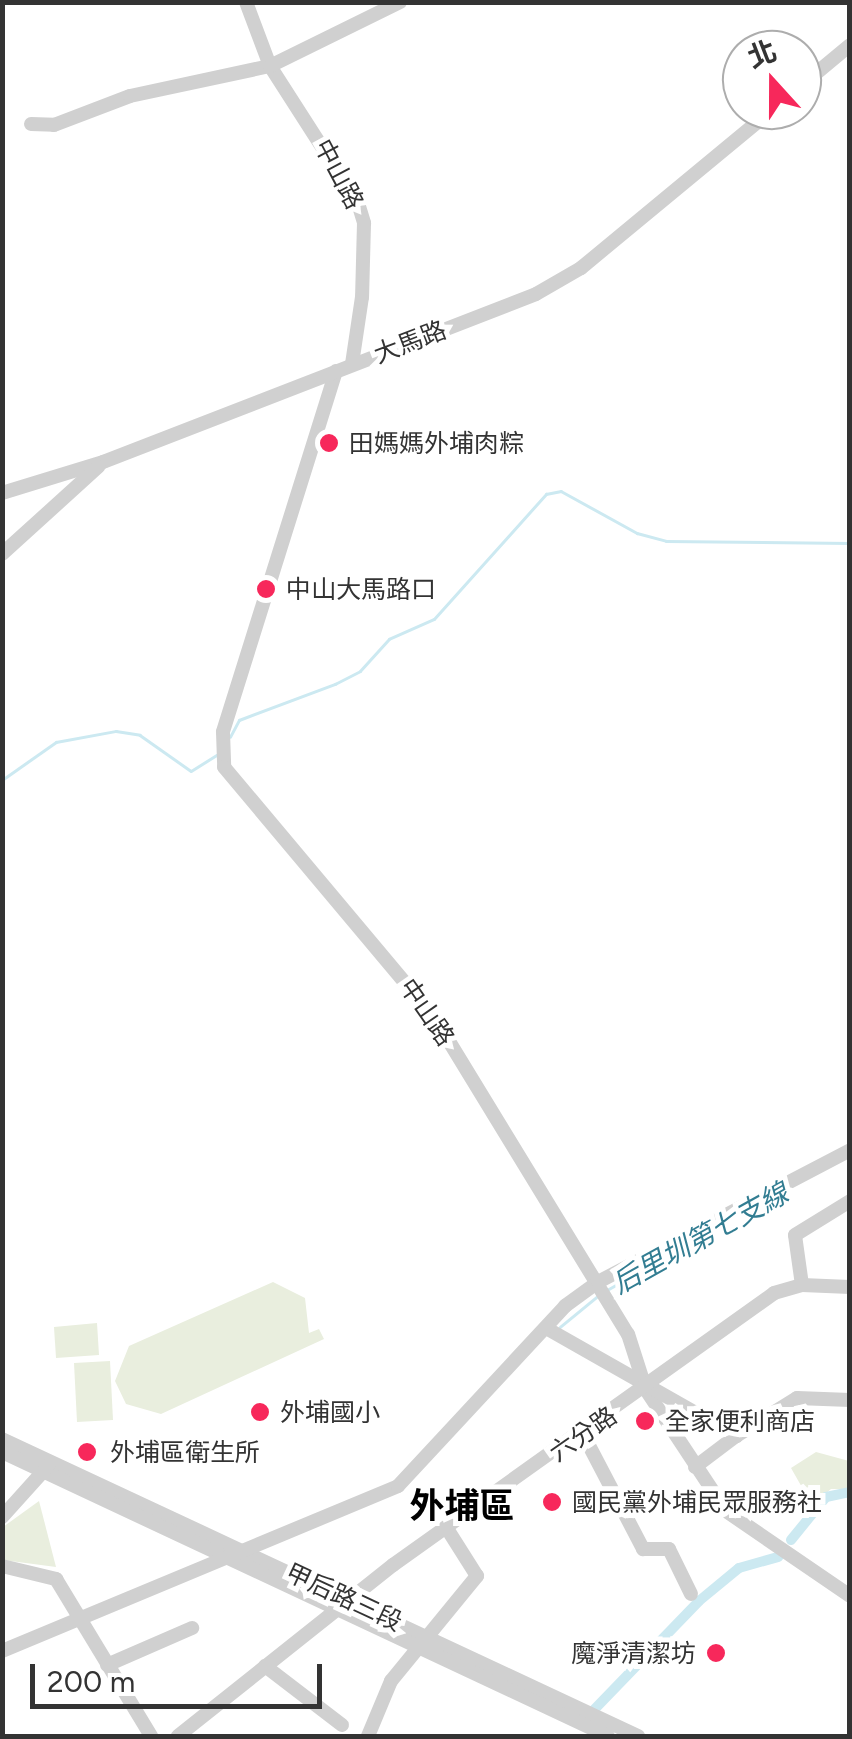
<!DOCTYPE html>
<html>
<head>
<meta charset="utf-8">
<style>
	body { margin:0 }
	#map { position:relative; width:852px; height:1739px; overflow:hidden; background:#fff; font-family:Figtree,"Noto Sans TC",sans-serif }
	div>[style] { position:absolute }
	.green>* { inset:0; background:#e9eede }
	.stream>* { height:2.5px; margin:-1.25px; padding:0 1.25px; transform-origin:1.25px; border-radius:1.25px; background:#cce9f1 }
	.canal>* { height:10px; margin:-5px; padding:0 5px; transform-origin:5px; border-radius:5px; background:#cce9f1 }
	.minor>* { height:14px; margin:-7px; padding:0 7px; transform-origin:7px; border-radius:7px; background:#d0d0d0 }
	.dots>* { width:28px; height:28px; translate:-50% -50%; box-sizing:border-box; border:5px solid #fff; border-radius:50% }
	span { translate:-50% -50%; white-space:nowrap; text-align:center; line-height:1.15; -webkit-text-stroke:10px #fff; paint-order:stroke }
	.street-label { font-size:25px; color:#333 }
	.poi-label { font-size:25px; color:#333 }
	.left { translate:0 -50%; text-align:left }
	.right { translate:-100% -50%; text-align:right }
	.water-label { font-size:28px; color:#327d92; font-style:italic }
	.district-label { font-size:35px; color:#000; font-weight:700 }
	.frame { position:absolute; inset:0; border:5px solid #333; pointer-events:none }
	.north { position:absolute; left:722px; top:30px; width:100px; height:100px; box-sizing:border-box; background:#fff; border:2px solid #adadad; border-radius:50%; rotate:339deg; font-size:28px; font-weight:700; line-height:40px; text-align:center; color:#333 }
	.north::after { content:''; display:block; margin:auto; width:35px; height:45px; background:#f7285b; clip-path:polygon(50% 0,100% 100%,50% 72%,0 100%) }
	.scale { position:absolute; left:30px; top:1664px; width:292px; height:45px; box-sizing:border-box; border:5px solid #333; border-top:0; padding-left:12px; font-size:30px; line-height:35px; white-space:nowrap; color:#333; -webkit-text-stroke:8px #fff; paint-order:stroke }
</style>
</head>
<body>
<div id="map">
	<div class="green">
		<i style="clip-path:polygon(273px 1282px,305px 1298px,309px 1333px,319px 1329px,324px 1339px,161px 1414px,126px 1404px,115px 1381px,129px 1346px)"></i>
		<i style="clip-path:polygon(97px 1323px,99px 1355px,56px 1358px,54px 1327px)"></i>
		<i style="clip-path:polygon(110px 1361px,113px 1420px,77px 1422px,74px 1363px)"></i>
		<i style="clip-path:polygon(816px 1452px,849px 1461px,849px 1489px,831px 1489px,812px 1505px,791px 1468px)"></i>
		<i style="clip-path:polygon(39px 1501px,56px 1567px,3px 1560px,3px 1527px)"></i>
	</div>
	<div class="stream">
		<i style="left:230px;top:737px;width:19px;rotate:-62deg"></i>
		<i style="left:239px;top:720px;width:103px;rotate:-20.6deg"></i>
		<i style="left:335px;top:684px;width:28px;rotate:-27deg"></i>
		<i style="left:360px;top:671px;width:43px;rotate:-47.8deg"></i>
		<i style="left:389px;top:639px;width:49px;rotate:-24deg"></i>
		<i style="left:434px;top:619px;width:168px;rotate:-48.1deg"></i>
		<i style="left:546px;top:494px;width:15px;rotate:-11deg"></i>
		<i style="left:561px;top:491px;width:87px;rotate:28.9deg"></i>
		<i style="left:637px;top:533px;width:30px;rotate:15deg"></i>
		<i style="left:666px;top:541px;width:184px;rotate:0.6deg"></i>
		<i style="left:2px;top:780px;width:66px;rotate:-35.1deg"></i>
		<i style="left:56px;top:742px;width:61px;rotate:-10.4deg"></i>
		<i style="left:116px;top:731px;width:24px;rotate:9deg"></i>
		<i style="left:140px;top:735px;width:62px;rotate:35.2deg"></i>
		<i style="left:191px;top:771px;width:31px;rotate:-32deg"></i>
		<i style="left:607px;top:1290px;width:131px;rotate:-29.7deg"></i>
		<i style="left:560px;top:1327px;width:52px;rotate:-39.5deg"></i>
	</div>
	<div class="canal">
		<i style="left:791px;top:1540px;width:55px;rotate:-50.9deg"></i>
		<i style="left:826px;top:1497px;width:25px;rotate:-12deg"></i>
		<i style="left:587px;top:1717px;width:161px;rotate:-46deg"></i>
		<i style="left:699px;top:1601px;width:52px;rotate:-39.5deg"></i>
		<i style="left:739px;top:1568px;width:41px;rotate:-15.8deg"></i>
	</div>
	<div class="minor">
		<i style="left:246px;top:2px;width:68px;rotate:69.4deg"></i>
		<i style="left:270px;top:66px;width:163px;rotate:57.3deg"></i>
		<i style="left:358px;top:203px;width:21px;rotate:73deg"></i>
		<i style="left:364px;top:223px;width:74px;rotate:91.5deg"></i>
		<i style="left:362px;top:297px;width:68px;rotate:98.5deg"></i>
		<i style="left:802px;top:85px;width:62px;rotate:-39.8deg"></i>
		<i style="left:31px;top:124px;width:23px;rotate:2deg"></i>
		<i style="left:54px;top:125px;width:81px;rotate:-20.9deg"></i>
		<i style="left:130px;top:96px;width:143px;rotate:-12.1deg"></i>
		<i style="left:270px;top:66px;width:145px;rotate:-26.2deg"></i>
		<i style="left:336px;top:371px;width:378px;rotate:107.4deg"></i>
		<i style="left:223px;top:732px;width:35px;rotate:88deg"></i>
		<i style="left:224px;top:767px;width:330px;rotate:50deg"></i>
		<i style="left:436px;top:1020px;width:368px;rotate:58.6deg"></i>
		<i style="left:628px;top:1334px;width:59px;rotate:72.2deg"></i>
		<i style="left:646px;top:1390px;width:145px;rotate:56.5deg"></i>
		<i style="left:726px;top:1511px;width:150px;rotate:34.4deg"></i>
		<i style="left:2px;top:493px;width:106px;rotate:-17.1deg"></i>
		<i style="left:103px;top:462px;width:464px;rotate:-21.2deg"></i>
		<i style="left:536px;top:294px;width:52px;rotate:-30deg"></i>
		<i style="left:581px;top:268px;width:248px;rotate:-39.6deg"></i>
		<i style="left:2px;top:554px;width:130px;rotate:-42.2deg"></i>
		<i style="left:802px;top:1285px;width:50px;rotate:-98deg"></i>
		<i style="left:795px;top:1235px;width:65px;rotate:-31.7deg"></i>
		<i style="left:546px;top:1328px;width:219px;rotate:29.6deg"></i>
		<i style="left:736px;top:1436px;width:72px;rotate:-31.9deg"></i>
		<i style="left:797px;top:1398px;width:53px;rotate:2.2deg"></i>
		<i style="left:583px;top:1434px;width:130px;rotate:62.4deg"></i>
		<i style="left:643px;top:1549px;width:26px"></i>
		<i style="left:669px;top:1549px;width:50px;rotate:63.9deg"></i>
		<i style="left:2px;top:1439px;width:702px;rotate:25.03deg"></i>
		<i style="left:2px;top:1452px;width:669px;rotate:25.11deg"></i>
		<i style="left:695px;top:1467px;width:51px;rotate:-37.1deg"></i>
		<i style="left:2px;top:1517px;width:69px;rotate:-48deg"></i>
		<i style="left:2px;top:1566px;width:56px;rotate:13.5deg"></i>
		<i style="left:56px;top:1579px;width:184px;rotate:58.8deg"></i>
		<i style="left:2px;top:1651px;width:429px;rotate:-22.6deg"></i>
		<i style="left:398px;top:1486px;width:246px;rotate:-47.1deg"></i>
		<i style="left:565px;top:1306px;width:41px;rotate:-36deg"></i>
		<i style="left:598px;top:1282px;width:284px;rotate:-27.6deg"></i>
		<i style="left:107px;top:1665px;width:93px;rotate:-23.5deg"></i>
		<i style="left:265px;top:1666px;width:97px;rotate:37.5deg"></i>
		<i style="left:178px;top:1736px;width:275px;rotate:-38.5deg"></i>
		<i style="left:393px;top:1565px;width:468px;rotate:-35.5deg"></i>
		<i style="left:774px;top:1293px;width:29px;rotate:-16deg"></i>
		<i style="left:802px;top:1285px;width:48px;rotate:2.4deg"></i>
		<i style="left:368px;top:1736px;width:60px;rotate:-67.3deg"></i>
		<i style="left:391px;top:1681px;width:136px;rotate:-50.7deg"></i>
		<i style="left:477px;top:1576px;width:58px;rotate:-122.3deg"></i>
	</div>
	<div class="dots">
		<i style="left:329px;top:443px;background:#f7285b"></i>
		<i style="left:266px;top:589px;background:#f7285b"></i>
		<i style="left:260px;top:1412px;background:#f7285b"></i>
		<i style="left:645px;top:1421px;background:#f7285b"></i>
		<i style="left:87px;top:1452px;background:#f7285b"></i>
		<i style="left:552px;top:1502px;background:#f7285b"></i>
		<i style="left:716px;top:1653px;background:#f7285b"></i>
	</div>
	<div class="street-label">
		<span style="left:339px;top:174px;rotate:62deg">中山路</span>
		<span style="left:410px;top:342px;rotate:-21deg">大馬路</span>
		<span style="left:427px;top:1012px;rotate:55deg">中山路</span>
		<span style="left:583px;top:1434px;rotate:-35deg">六分路</span>
		<span style="left:344px;top:1597px;rotate:25deg">甲后路三段</span>
	</div>
	<div class="poi-label">
		<span class="left" style="left:349px;top:443px">田媽媽外埔肉粽</span>
		<span class="left" style="left:286px;top:589px">中山大馬路口</span>
		<span class="left" style="left:280px;top:1412px">外埔國小</span>
		<span class="left" style="left:665px;top:1421px">全家便利商店</span>
		<span class="left" style="left:110px;top:1452px">外埔區衛生所</span>
		<span class="left" style="left:572px;top:1502px">國民黨外埔民眾服務社</span>
		<span class="right" style="left:696px;top:1653px">魔淨清潔坊</span>
	</div>
	<div class="water-label">
		<span style="left:700px;top:1238px;rotate:-29deg">后里圳第七支線</span>
	</div>
	<div class="district-label">
		<span style="left:462px;top:1506px">外埔區</span>
	</div>
	<div class="frame"></div>
	<div class="north">北</div>
	<div class="scale">200 m</div>
</div>
</body>
</html>
